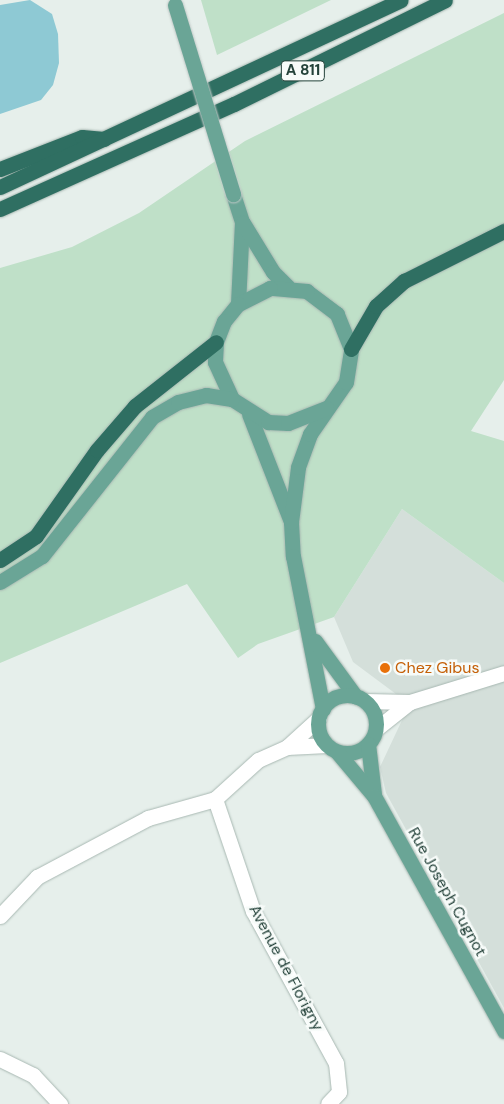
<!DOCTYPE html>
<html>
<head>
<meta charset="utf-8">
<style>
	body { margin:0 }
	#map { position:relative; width:504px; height:1104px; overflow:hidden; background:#e6efeb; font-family:"DM Sans",sans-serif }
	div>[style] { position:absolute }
	.built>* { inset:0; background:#d4dfda }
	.green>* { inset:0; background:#bfe0c8 }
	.water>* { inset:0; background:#8ec9d4 }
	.roads { filter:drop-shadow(0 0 1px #a8b8b2) drop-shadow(0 0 1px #a8b8b2) }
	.minor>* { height:15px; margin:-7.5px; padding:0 7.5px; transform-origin:7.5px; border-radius:7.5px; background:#fff }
	.major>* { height:15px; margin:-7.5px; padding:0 7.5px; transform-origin:7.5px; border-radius:7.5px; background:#6aa596 }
	.major>.ring { margin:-7.5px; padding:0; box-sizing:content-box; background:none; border:15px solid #6aa596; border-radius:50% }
	.highway>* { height:15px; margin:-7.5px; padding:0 7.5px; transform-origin:7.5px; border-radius:7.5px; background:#2f6f62 }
	.bridges { filter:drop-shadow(0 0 1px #c2cac8) drop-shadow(0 0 1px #c2cac8) }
	.major-bridge>* { height:15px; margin:-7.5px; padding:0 7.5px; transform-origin:7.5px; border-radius:7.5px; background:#6aa596 }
	.dots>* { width:14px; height:14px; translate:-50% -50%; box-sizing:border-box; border:2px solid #f7fbf9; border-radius:50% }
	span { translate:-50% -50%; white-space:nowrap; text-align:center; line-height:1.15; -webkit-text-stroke:5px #f7fbf9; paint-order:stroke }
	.shield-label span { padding:1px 4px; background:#f7fbf9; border:1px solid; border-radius:4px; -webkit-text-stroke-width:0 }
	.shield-label { font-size:15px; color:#24423a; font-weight:700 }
	.food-label { font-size:16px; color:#c56008 }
	.left { translate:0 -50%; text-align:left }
	.street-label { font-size:16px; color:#24423a }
</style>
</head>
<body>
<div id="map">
	<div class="built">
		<i style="clip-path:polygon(402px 509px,504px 583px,504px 1008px,386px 793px,380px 767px,404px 716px,396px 694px,353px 662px,334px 617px)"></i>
	</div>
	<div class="green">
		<i style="clip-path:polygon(201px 0,331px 0,217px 55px)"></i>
		<i style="clip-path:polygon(504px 13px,504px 380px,471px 431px,504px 441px,504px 583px,402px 509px,334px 617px,258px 644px,238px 658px,187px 584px,0 663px,0 268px,72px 247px,139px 213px,245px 141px)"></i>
	</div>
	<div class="water">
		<i style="clip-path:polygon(30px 0,52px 14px,58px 34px,59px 63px,53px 85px,41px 100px,0 114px,0 5px)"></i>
	</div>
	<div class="roads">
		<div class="minor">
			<i style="left:365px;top:701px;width:45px;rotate:1.3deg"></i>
			<i style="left:410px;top:702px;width:98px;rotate:-17.1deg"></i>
			<i style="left:376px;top:729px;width:43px;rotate:-38.5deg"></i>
			<i style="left:287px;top:747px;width:43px;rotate:-42.2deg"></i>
			<i style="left:215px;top:799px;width:118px;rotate:71.3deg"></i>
			<i style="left:253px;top:911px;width:173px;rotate:61.4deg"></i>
			<i style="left:336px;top:1063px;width:29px;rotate:84deg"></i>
			<i style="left:339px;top:1092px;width:16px;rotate:133deg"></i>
			<i style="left:0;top:916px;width:54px;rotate:-46.5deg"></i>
			<i style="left:37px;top:877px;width:126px;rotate:-28deg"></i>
			<i style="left:148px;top:818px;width:70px;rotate:-15.8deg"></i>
			<i style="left:215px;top:799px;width:58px;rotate:-42.2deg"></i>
			<i style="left:258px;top:760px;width:32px;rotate:-24deg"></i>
			<i style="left:287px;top:747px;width:40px;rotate:-2.9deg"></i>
			<i style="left:0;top:1059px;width:37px;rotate:26deg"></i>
			<i style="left:33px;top:1075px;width:40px;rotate:47deg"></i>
		</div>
		<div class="major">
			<i style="left:233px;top:194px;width:29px;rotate:72deg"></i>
			<i style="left:242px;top:222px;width:82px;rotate:92.8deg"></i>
			<i style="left:243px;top:223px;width:57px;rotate:58.5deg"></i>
			<i style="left:273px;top:272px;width:21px;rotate:45deg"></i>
			<i style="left:249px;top:414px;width:116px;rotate:68.7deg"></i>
			<i style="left:291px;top:522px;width:34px;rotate:87deg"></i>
			<i style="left:293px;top:556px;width:156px;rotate:78.9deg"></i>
			<i style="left:291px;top:522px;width:55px;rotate:-82.7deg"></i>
			<i style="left:298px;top:467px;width:35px;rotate:-70deg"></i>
			<i style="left:310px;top:434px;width:63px;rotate:-55.3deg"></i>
			<i style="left:346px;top:382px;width:33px;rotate:-81deg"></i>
			<i style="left:351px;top:349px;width:38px;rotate:-112deg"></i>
			<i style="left:337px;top:314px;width:38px;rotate:-143deg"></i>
			<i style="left:307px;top:291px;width:37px;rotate:-175deg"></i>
			<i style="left:270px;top:288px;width:36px;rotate:153deg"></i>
			<i style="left:238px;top:304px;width:22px;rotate:129deg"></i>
			<i style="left:224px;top:321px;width:22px;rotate:111deg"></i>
			<i style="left:216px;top:342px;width:20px;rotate:93deg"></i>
			<i style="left:215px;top:362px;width:41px;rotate:65.3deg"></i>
			<i style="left:232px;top:399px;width:43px;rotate:32.6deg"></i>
			<i style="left:268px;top:422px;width:20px;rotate:3deg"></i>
			<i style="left:288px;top:423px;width:41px;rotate:-21.5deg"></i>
			<i style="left:0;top:582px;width:49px;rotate:-31.8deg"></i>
			<i style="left:42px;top:556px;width:177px;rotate:-51.6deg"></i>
			<i style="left:152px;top:417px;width:30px;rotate:-30deg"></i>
			<i style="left:178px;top:402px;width:29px;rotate:-14deg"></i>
			<i style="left:206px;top:395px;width:26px;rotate:9deg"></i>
			<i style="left:315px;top:641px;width:69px;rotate:53.8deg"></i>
			<i class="ring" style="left:318px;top:695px;width:43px;height:43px"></i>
			<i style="left:368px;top:744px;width:50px;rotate:83.2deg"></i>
			<i style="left:337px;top:752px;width:57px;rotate:49.9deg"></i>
			<i style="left:374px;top:796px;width:269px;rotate:61deg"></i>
		</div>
		<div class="highway">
			<i style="left:0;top:169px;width:88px;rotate:-21.3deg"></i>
			<i style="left:82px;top:137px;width:22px;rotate:5deg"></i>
			<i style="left:0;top:187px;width:442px;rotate:-25deg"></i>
			<i style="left:0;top:209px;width:256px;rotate:-24.2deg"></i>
			<i style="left:234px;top:104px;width:235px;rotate:-26.2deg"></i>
			<i style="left:351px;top:349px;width:50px;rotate:-59.8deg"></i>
			<i style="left:376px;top:306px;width:38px;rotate:-42deg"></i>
			<i style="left:404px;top:281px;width:112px;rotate:-26.6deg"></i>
			<i style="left:0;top:560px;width:43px;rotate:-33.7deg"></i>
			<i style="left:36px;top:536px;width:105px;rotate:-54.7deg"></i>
			<i style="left:97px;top:450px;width:58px;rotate:-49.2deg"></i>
			<i style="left:135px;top:406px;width:103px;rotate:-38.3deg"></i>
		</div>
	</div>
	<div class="bridges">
		<div class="major-bridge">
			<i style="left:175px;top:5px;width:198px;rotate:72.9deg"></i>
		</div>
	</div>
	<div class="dots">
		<i style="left:385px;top:668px;background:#e8710a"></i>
	</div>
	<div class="shield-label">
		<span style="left:303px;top:71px">A 811</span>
	</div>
	<div class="food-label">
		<span class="left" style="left:395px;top:668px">Chez Gibus</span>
	</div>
	<div class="street-label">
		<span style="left:447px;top:892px;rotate:61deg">Rue Joseph Cugnot</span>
		<span style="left:286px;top:968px;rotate:62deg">Avenue de Florigny</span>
	</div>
</div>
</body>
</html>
